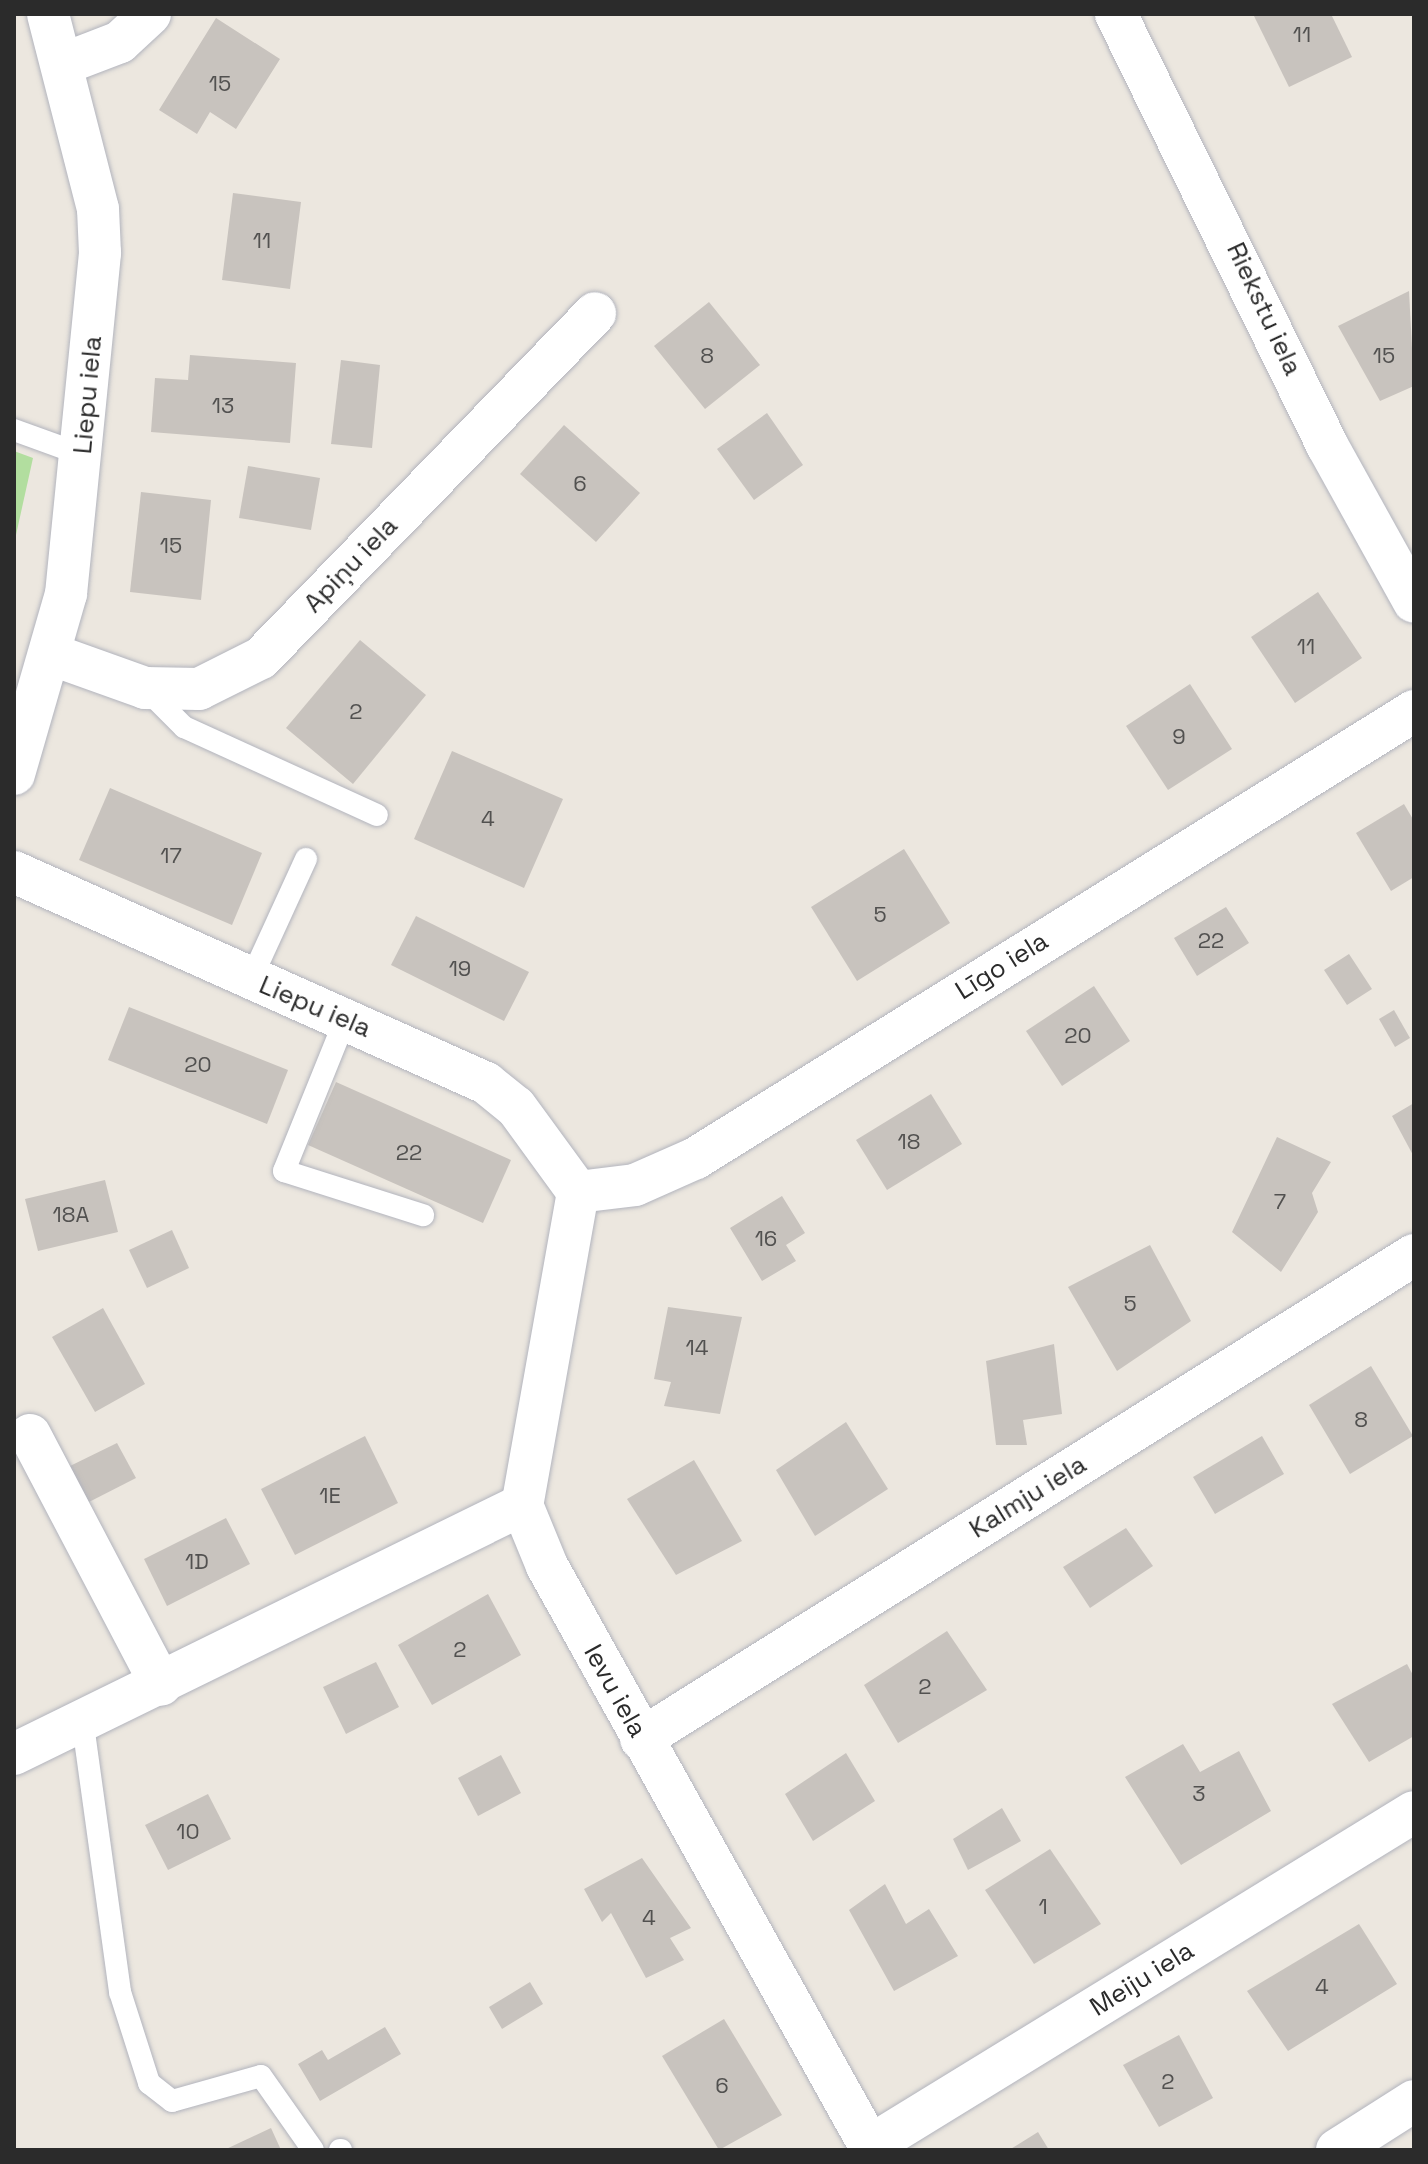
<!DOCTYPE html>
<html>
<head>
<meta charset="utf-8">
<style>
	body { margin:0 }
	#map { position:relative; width:1428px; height:2164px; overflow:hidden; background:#ece7df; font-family:"Space Grotesk",sans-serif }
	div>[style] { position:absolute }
	.green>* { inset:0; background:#b2de9f }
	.building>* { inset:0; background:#c8c3be }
	.roads { filter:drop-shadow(0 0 2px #b2b4bd) drop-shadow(0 0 2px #b2b4bd) }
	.lane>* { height:22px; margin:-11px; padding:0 11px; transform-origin:11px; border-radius:11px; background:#fff }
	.street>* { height:42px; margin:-21px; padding:0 21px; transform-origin:21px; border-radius:21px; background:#fff }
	span { translate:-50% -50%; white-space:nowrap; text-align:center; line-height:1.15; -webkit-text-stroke:8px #fff; paint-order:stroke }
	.number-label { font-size:22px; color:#525150 }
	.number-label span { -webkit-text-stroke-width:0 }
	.street-label { font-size:26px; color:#2b2b2b }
	.frame { position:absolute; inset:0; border:16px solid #2b2b2b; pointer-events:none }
</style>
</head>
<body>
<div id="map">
	<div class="green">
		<i style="clip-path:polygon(14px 451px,33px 458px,14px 544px)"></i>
	</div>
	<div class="building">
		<i style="clip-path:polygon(1253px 14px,1331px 14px,1352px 57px,1289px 87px)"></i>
		<i style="clip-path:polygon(216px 18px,280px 59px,236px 129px,210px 112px,197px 134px,159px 110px)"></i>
		<i style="clip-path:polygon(233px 193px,301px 202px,290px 289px,222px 280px)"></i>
		<i style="clip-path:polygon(1409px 291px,1414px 386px,1380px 401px,1338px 326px)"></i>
		<i style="clip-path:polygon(709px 302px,760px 365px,705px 409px,654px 346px)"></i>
		<i style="clip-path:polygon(190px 355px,296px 363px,290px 443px,151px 432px,155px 378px,188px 380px)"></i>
		<i style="clip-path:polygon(341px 360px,380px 365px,372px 448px,331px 444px)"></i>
		<i style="clip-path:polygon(767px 413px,803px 465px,754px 500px,717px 449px)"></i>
		<i style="clip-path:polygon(564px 425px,640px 493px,596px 542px,520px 474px)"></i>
		<i style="clip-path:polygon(248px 466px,320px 478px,311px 530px,239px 518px)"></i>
		<i style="clip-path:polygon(141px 492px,211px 500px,201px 600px,130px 592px)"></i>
		<i style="clip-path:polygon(1318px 592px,1362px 658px,1295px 703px,1251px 637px)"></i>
		<i style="clip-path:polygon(360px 640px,426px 695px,353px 784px,286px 728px)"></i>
		<i style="clip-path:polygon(1190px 684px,1232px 749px,1168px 790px,1126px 726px)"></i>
		<i style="clip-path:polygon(452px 751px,563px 799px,524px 888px,414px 839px)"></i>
		<i style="clip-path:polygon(110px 788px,262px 853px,232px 925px,79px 860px)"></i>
		<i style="clip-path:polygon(1404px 804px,1414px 821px,1414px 877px,1391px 891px,1356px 833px)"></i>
		<i style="clip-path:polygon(904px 849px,950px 923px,857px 981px,811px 907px)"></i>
		<i style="clip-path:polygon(1226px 907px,1249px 943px,1197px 976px,1174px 938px)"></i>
		<i style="clip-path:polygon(416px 916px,529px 972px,504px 1021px,391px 965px)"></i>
		<i style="clip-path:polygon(1349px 954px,1372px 989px,1347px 1005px,1324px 970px)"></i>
		<i style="clip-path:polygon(1094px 986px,1130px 1041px,1062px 1086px,1026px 1031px)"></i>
		<i style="clip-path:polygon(129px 1007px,288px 1070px,267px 1124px,108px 1060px)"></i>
		<i style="clip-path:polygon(1394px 1010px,1410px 1038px,1395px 1047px,1379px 1019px)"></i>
		<i style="clip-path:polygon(336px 1082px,511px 1160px,483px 1223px,308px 1145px)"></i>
		<i style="clip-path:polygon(931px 1094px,962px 1144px,887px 1190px,856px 1140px)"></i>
		<i style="clip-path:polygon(1414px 1103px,1414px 1157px,1392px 1116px)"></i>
		<i style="clip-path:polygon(1277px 1137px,1331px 1162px,1312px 1193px,1318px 1212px,1281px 1272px,1232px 1232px)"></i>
		<i style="clip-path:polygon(105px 1180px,118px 1232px,38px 1251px,25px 1199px)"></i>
		<i style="clip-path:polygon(782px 1196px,805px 1233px,786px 1245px,796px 1261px,762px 1281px,730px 1228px)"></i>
		<i style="clip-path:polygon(172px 1230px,189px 1268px,147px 1288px,129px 1250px)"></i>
		<i style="clip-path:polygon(1150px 1245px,1191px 1321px,1117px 1371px,1068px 1287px)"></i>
		<i style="clip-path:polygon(668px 1307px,742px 1317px,720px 1414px,664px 1406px,671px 1382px,654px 1379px)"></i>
		<i style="clip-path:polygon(103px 1308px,145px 1384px,95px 1412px,52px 1337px)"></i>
		<i style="clip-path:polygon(1054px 1344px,1062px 1414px,1023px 1420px,1027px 1445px,996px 1445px,986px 1361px)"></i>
		<i style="clip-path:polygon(1371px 1366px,1413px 1436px,1350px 1474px,1309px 1405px)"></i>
		<i style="clip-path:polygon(846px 1422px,888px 1489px,815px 1536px,776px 1470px)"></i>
		<i style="clip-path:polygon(365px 1436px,398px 1503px,295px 1555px,261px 1489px)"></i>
		<i style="clip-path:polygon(1262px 1436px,1284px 1474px,1215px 1514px,1193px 1477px)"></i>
		<i style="clip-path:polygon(117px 1443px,136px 1478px,89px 1502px,70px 1466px)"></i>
		<i style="clip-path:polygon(694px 1460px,742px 1541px,676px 1575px,627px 1499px)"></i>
		<i style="clip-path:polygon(226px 1518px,250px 1564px,167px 1606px,144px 1559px)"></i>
		<i style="clip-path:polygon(1126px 1528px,1153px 1566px,1090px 1608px,1063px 1567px)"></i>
		<i style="clip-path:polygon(488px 1594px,521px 1655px,432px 1705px,398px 1645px)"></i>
		<i style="clip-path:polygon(947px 1631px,987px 1690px,898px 1743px,864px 1685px)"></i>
		<i style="clip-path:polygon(376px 1662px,399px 1707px,346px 1734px,323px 1687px)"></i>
		<i style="clip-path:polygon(1407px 1664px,1414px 1677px,1414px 1736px,1369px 1762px,1332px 1704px)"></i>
		<i style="clip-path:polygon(1183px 1744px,1200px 1772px,1239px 1751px,1271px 1811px,1181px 1865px,1125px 1777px)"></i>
		<i style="clip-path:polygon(846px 1753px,875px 1801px,813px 1841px,785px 1794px)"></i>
		<i style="clip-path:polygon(501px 1755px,521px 1793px,478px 1816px,458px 1778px)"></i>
		<i style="clip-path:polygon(208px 1794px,231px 1839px,168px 1870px,145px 1825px)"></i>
		<i style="clip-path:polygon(1002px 1808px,1021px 1841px,968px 1870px,953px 1839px)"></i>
		<i style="clip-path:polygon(1050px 1849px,1101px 1924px,1034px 1964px,985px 1890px)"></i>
		<i style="clip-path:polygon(642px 1858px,691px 1928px,670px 1938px,684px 1960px,646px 1978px,611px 1913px,602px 1922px,584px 1889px)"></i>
		<i style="clip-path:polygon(885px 1884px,906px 1924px,929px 1909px,958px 1956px,894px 1991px,849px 1910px)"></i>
		<i style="clip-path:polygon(1359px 1924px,1397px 1984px,1288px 2051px,1247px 1991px)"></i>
		<i style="clip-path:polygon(530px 1982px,543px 2004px,502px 2029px,489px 2007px)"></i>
		<i style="clip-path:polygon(724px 2019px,782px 2115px,719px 2150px,662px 2056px)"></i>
		<i style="clip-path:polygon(385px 2027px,401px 2054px,320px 2101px,298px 2064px,322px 2050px,328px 2060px)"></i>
		<i style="clip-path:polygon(1179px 2035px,1213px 2098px,1159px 2127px,1123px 2065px)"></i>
		<i style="clip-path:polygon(271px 2128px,281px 2150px,224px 2150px)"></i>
		<i style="clip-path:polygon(1038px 2132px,1049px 2150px,1009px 2150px)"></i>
	</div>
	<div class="roads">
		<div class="lane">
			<i style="left:14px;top:430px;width:73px;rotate:19.9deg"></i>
			<i style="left:146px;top:689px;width:54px;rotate:45deg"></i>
			<i style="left:184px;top:727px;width:212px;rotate:24.5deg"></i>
			<i style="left:251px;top:979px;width:132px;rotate:-65.4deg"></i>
			<i style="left:345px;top:1020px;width:163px;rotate:112deg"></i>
			<i style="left:284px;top:1171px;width:146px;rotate:17.6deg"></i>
			<i style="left:83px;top:1725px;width:270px;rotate:82.1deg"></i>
			<i style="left:120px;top:1992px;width:96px;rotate:72.3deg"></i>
			<i style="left:149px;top:2083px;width:29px;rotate:38deg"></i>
			<i style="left:172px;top:2101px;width:92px;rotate:-15.7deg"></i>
			<i style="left:261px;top:2076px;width:90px;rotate:54.9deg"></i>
			<i style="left:340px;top:2150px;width:1px"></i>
		</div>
		<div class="street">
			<i style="left:1116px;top:14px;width:480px;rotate:63.9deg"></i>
			<i style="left:1327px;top:445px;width:179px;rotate:61deg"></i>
			<i style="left:63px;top:64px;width:61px;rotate:-21.1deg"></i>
			<i style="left:120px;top:42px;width:41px;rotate:-43deg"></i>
			<i style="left:53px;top:655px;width:98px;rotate:19.7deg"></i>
			<i style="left:145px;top:688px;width:54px;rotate:1.1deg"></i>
			<i style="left:199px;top:689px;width:69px;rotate:-26.6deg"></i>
			<i style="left:261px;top:658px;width:480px;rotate:-45.9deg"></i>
			<i style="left:14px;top:774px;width:187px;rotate:-73.9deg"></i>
			<i style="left:66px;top:594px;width:343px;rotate:-84.3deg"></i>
			<i style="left:100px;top:253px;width:44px;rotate:-92.6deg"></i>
			<i style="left:98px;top:209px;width:201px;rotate:-104.4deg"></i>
			<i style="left:14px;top:872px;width:517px;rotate:24.09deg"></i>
			<i style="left:486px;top:1083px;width:38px;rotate:39deg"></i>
			<i style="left:516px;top:1107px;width:105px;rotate:53.9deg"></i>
			<i style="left:578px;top:1192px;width:318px;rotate:100.1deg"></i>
			<i style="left:522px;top:1505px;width:66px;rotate:67.7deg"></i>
			<i style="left:547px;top:1566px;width:668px;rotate:60.9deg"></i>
			<i style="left:578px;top:1192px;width:57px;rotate:-7deg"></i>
			<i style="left:635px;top:1185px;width:67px;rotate:-23.9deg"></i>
			<i style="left:696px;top:1158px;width:846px;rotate:-31.9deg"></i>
			<i style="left:30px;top:1435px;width:282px;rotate:62.3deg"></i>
			<i style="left:641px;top:1739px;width:912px;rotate:-32.05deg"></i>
			<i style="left:14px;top:1754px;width:566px;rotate:-26.11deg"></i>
			<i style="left:870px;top:2146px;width:638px;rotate:-31.55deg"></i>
			<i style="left:1337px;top:2150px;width:91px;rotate:-32.5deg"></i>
		</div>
	</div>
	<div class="number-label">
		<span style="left:1302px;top:35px">11</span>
		<span style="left:220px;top:84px">15</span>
		<span style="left:262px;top:241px">11</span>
		<span style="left:707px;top:356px">8</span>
		<span style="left:1384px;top:356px">15</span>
		<span style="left:223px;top:406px">13</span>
		<span style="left:580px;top:484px">6</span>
		<span style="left:171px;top:546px">15</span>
		<span style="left:1306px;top:647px">11</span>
		<span style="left:356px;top:712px">2</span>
		<span style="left:1179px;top:737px">9</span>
		<span style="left:488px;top:819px">4</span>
		<span style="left:171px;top:856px">17</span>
		<span style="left:880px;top:915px">5</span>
		<span style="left:1211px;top:941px">22</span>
		<span style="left:460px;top:969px">19</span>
		<span style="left:1078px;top:1036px">20</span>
		<span style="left:198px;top:1065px">20</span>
		<span style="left:909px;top:1142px">18</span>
		<span style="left:409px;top:1153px">22</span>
		<span style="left:1280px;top:1202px">7</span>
		<span style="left:71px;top:1215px">18A</span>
		<span style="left:766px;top:1239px">16</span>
		<span style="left:1130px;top:1304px">5</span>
		<span style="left:697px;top:1348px">14</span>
		<span style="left:1361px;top:1420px">8</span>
		<span style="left:330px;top:1496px">1E</span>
		<span style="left:197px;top:1562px">1D</span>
		<span style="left:460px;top:1650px">2</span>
		<span style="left:925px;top:1687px">2</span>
		<span style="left:1199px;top:1794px">3</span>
		<span style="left:188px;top:1832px">10</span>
		<span style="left:1043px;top:1907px">1</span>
		<span style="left:649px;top:1918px">4</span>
		<span style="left:1322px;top:1987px">4</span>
		<span style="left:1168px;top:2082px">2</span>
		<span style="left:722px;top:2086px">6</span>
	</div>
	<div class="street-label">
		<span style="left:1264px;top:309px;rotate:65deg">Riekstu iela</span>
		<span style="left:88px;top:395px;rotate:-85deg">Liepu iela</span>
		<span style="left:351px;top:565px;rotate:-46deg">Apiņu iela</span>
		<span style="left:1002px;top:966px;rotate:-32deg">Līgo iela</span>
		<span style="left:315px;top:1007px;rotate:23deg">Liepu iela</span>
		<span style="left:1028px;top:1497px;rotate:-32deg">Kalmju iela</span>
		<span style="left:615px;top:1691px;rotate:61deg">Ievu iela</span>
		<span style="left:1142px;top:1979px;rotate:-32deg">Meiju iela</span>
	</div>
	<div class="frame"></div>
</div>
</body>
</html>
